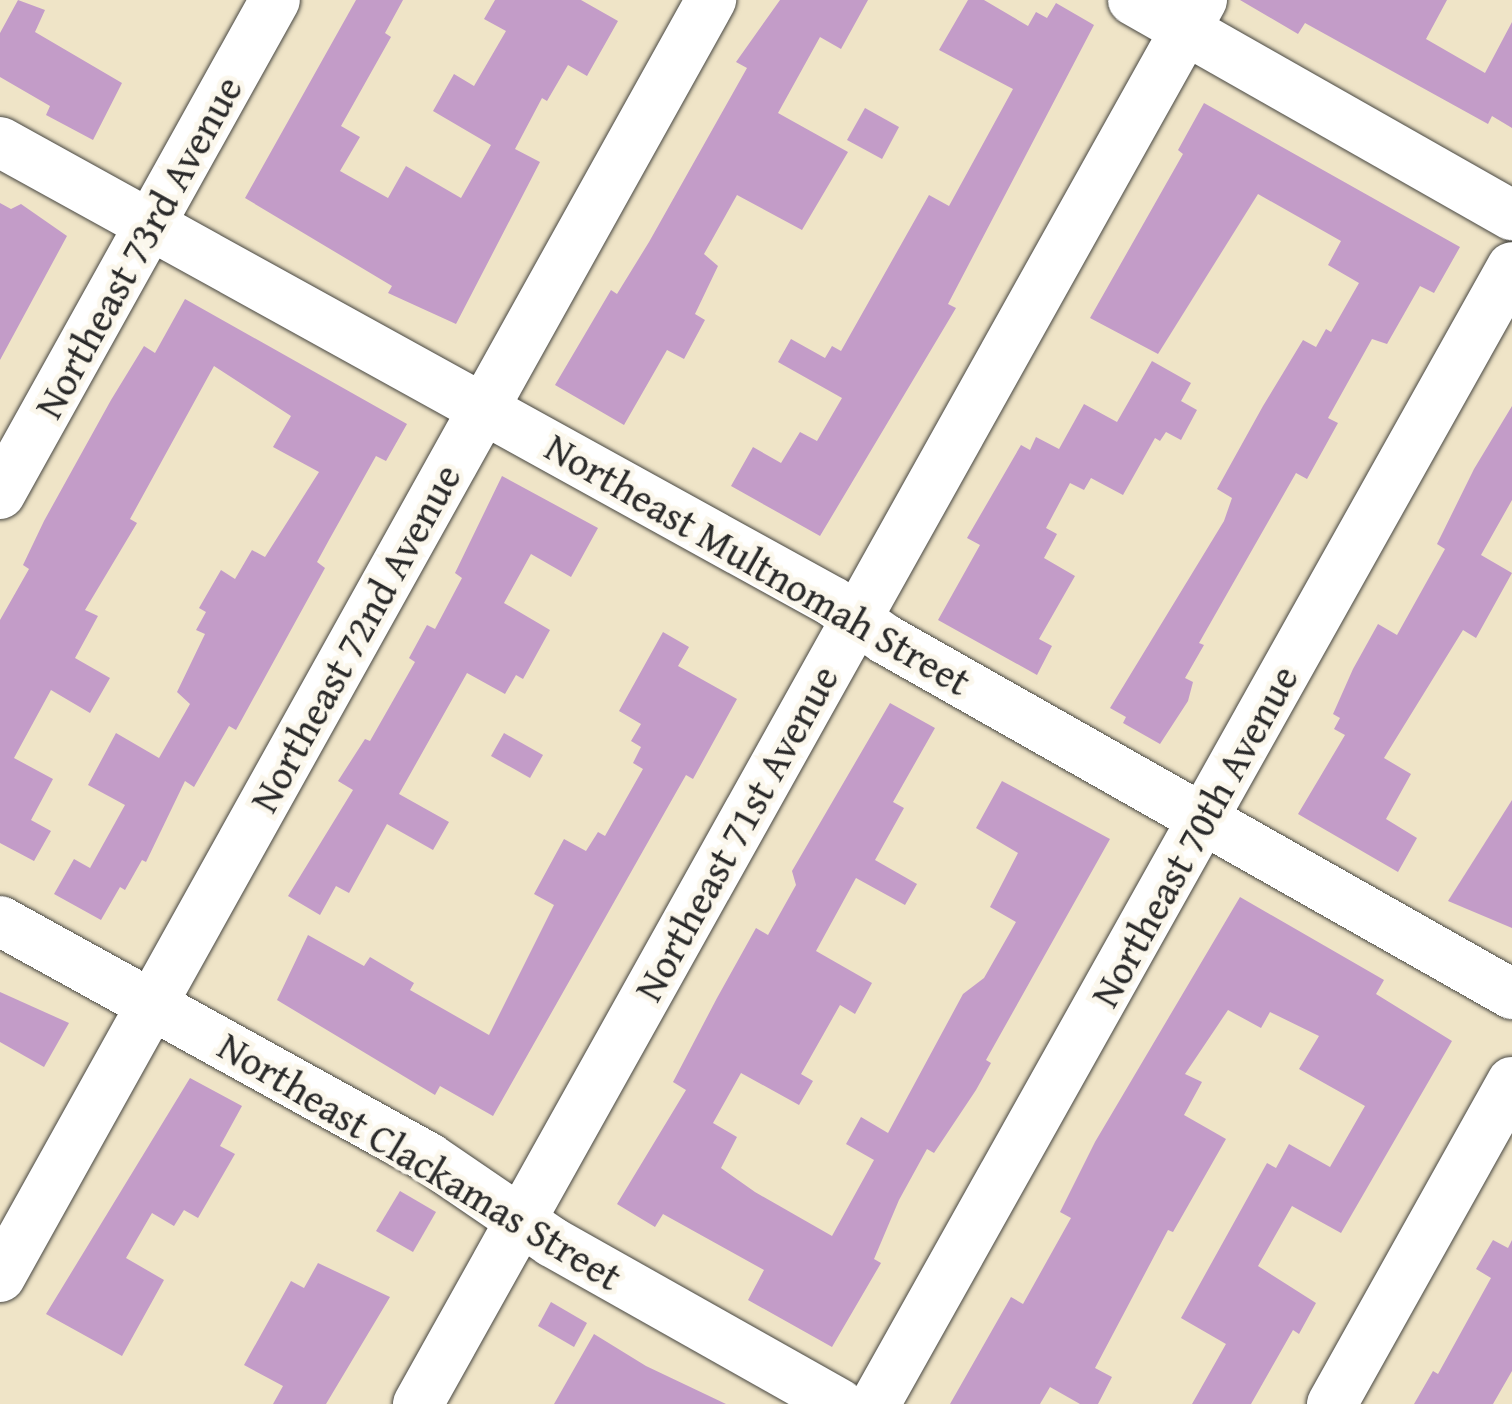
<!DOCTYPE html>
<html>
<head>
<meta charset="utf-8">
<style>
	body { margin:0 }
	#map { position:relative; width:1512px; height:1404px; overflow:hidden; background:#efe4c7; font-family:"Gentium Book Plus",serif }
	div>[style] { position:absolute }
	.building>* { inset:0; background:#c39cc8 }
	.roads { filter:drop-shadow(0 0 2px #484742) drop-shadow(0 0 2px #484742) }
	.minor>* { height:50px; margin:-25px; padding:0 25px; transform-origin:25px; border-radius:25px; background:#fff }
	span { translate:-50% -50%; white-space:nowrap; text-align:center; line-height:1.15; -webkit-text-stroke:10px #fbf7ec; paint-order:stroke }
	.street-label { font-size:40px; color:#2b2b2b }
</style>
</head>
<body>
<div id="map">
	<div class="building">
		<i style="clip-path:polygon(18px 0,45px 10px,35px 32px,122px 83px,93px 140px,46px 115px,50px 106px,0 77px,0 33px)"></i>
		<i style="clip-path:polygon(356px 0,403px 0,385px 33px,391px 37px,341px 126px,360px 137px,340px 171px,388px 198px,406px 166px,461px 198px,491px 145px,433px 111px,454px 74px,474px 86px,506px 31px,484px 19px,495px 0,581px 0,618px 21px,587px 76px,568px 65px,547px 101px,542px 98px,515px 149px,540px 162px,456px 324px,388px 293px,392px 286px,245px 198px)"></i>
		<i style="clip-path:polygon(780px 0,868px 0,841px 49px,820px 37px,778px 113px,848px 152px,802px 230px,737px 195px,704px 254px,718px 266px,695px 314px,705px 320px,684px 359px,667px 350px,624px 425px,555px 385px,611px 290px,617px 294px,649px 242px,747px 68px,736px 62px)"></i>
		<i style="clip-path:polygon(968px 0,984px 0,1028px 26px,1036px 12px,1047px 18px,1056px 3px,1094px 25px,948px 304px,956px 308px,820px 536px,731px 486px,753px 447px,781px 463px,800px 432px,817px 441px,842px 398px,778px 362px,791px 339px,825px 358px,832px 346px,841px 351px,929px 195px,949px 206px,1013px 89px,939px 50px)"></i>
		<i style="clip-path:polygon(1240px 0,1447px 0,1426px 39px,1485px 73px,1512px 22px,1512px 128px,1492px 116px,1488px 124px,1305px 23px,1298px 34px)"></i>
		<i style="clip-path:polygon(1204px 103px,1460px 247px,1434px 293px,1420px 286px,1387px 344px,1372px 339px,1328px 418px,1338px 423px,1307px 479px,1296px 473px,1199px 643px,1204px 645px,1185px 678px,1193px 682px,1188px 701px,1160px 744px,1123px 723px,1126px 717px,1110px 708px,1224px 521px,1232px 498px,1217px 489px,1263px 406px,1303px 340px,1316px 347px,1326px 329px,1331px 332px,1359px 283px,1328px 265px,1341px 241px,1258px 194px,1158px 354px,1090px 318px,1183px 154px,1178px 150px)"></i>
		<i style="clip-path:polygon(865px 108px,899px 127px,882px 159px,847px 140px)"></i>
		<i style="clip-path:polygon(0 203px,11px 209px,21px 204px,67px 236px,0 360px)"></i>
		<i style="clip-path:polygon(185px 299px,407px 424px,386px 461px,376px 456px,329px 540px,317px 562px,325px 568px,236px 730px,229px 726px,194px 787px,185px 781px,146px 862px,142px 860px,125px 890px,120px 887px,101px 920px,54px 894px,74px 859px,90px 868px,125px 805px,88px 785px,116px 733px,159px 758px,190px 704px,177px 692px,205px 634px,196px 630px,206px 612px,199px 608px,221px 570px,235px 579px,252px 550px,265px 557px,319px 472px,273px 447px,291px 416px,214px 366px,130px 519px,137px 523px,85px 610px,98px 616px,75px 658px,110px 678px,90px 713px,51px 690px,14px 758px,53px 779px,31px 820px,51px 831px,34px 861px,0 843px,0 620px,29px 569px,23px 565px,44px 521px,111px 400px,144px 346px,155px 353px)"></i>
		<i style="clip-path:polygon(1152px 361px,1191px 383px,1181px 401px,1197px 410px,1181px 440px,1166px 432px,1160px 441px,1155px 438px,1123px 495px,1091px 478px,1084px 490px,1070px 483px,1046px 528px,1057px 534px,1044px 558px,1075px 576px,1039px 639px,1052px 646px,1037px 675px,938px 620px,980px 545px,967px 538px,1021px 445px,1030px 450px,1036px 437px,1059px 449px,1084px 404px,1117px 422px)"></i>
		<i style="clip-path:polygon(1512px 406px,1512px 500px,1481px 555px,1512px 573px,1476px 638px,1463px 630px,1384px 758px,1411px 774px,1386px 819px,1417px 838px,1398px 872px,1298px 814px,1345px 735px,1334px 729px,1340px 718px,1333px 714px,1353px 669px,1378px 624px,1397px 635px,1445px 549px,1437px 544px,1474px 469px)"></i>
		<i style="clip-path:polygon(502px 476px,598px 528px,571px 577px,531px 554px,504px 603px,550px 630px,523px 679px,516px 675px,505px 694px,467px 673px,399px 794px,449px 822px,433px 850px,387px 824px,349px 893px,336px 886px,320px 915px,288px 896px,353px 790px,338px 781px,365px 739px,370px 741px,415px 662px,409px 658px,427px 625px,435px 629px,462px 578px,455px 573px)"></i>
		<i style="clip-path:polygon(663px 632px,689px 647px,678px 666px,737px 699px,693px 779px,686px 775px,678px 789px,493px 1116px,440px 1086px,435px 1095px,277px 1000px,308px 935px,364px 966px,370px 957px,414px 983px,410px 990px,489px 1035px,554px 905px,534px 894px,564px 839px,586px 851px,598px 832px,605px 836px,643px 769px,633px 763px,641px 747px,631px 741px,641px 724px,619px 711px)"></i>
		<i style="clip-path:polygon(890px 703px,935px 728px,893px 802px,904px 808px,875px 860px,917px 884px,905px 905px,856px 878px,816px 951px,872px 983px,855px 1014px,840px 1005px,801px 1074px,813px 1081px,799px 1105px,741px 1073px,713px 1123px,737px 1137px,721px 1168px,755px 1192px,832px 1236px,874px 1160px,846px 1144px,861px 1117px,888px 1133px,963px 994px,984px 978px,1016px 922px,990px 907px,1018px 853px,976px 828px,1002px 781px,1110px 839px,986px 1060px,991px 1063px,976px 1090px,934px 1153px,927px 1149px,899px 1200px,874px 1259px,881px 1263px,832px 1347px,748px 1300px,764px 1270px,663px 1214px,655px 1227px,617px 1204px,686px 1090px,673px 1082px,717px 998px,756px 928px,768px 935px,796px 885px,792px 871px)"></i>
		<i style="clip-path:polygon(504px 733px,543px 755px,530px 778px,491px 756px)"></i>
		<i style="clip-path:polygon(1512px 800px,1512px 928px,1448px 901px)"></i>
		<i style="clip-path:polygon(1240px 897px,1384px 980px,1376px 994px,1452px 1041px,1341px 1233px,1292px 1206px,1258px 1266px,1316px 1303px,1299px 1334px,1293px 1330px,1251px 1404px,1192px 1404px,1226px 1344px,1181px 1318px,1267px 1163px,1276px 1168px,1289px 1144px,1330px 1167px,1365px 1106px,1299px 1069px,1319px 1036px,1270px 1012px,1261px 1028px,1228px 1010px,1185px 1074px,1202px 1082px,1184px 1115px,1226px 1139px,1173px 1232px,1168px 1230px,1095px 1368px,1112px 1377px,1098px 1404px,1080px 1404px,1050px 1387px,1040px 1404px,950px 1404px,1011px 1297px,1023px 1304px,1071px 1218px,1060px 1212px,1095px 1142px)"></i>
		<i style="clip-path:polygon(0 992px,69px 1023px,44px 1067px,0 1042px)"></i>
		<i style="clip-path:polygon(190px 1078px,242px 1106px,220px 1146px,235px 1154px,198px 1218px,184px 1210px,174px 1226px,152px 1213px,126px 1258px,164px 1280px,122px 1356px,46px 1314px)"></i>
		<i style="clip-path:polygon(400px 1191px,436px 1212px,413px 1252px,376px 1231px)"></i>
		<i style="clip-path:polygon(1493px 1240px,1508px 1248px,1512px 1240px,1512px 1371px,1493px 1404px,1414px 1404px,1433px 1371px,1438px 1374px,1491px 1278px,1476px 1269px)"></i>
		<i style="clip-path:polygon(318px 1263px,390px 1297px,326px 1404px,273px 1404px,283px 1386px,244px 1365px,291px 1281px,304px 1288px)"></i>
		<i style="clip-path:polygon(551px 1302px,587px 1323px,574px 1347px,538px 1326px)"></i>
		<i style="clip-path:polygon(594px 1334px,646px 1366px,726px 1404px,554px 1404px)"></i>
	</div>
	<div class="roads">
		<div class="minor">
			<i style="left:1133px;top:0;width:436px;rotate:29.6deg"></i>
			<i style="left:0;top:142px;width:952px;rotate:28.91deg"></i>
			<i style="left:833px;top:602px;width:64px;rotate:35.4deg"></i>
			<i style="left:885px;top:639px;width:721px;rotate:29.52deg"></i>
			<i style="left:0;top:494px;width:565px;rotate:-60.9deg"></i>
			<i style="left:0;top:921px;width:490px;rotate:28.9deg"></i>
			<i style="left:429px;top:1158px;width:149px;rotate:34.3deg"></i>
			<i style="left:552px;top:1242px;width:330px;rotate:29.4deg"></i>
			<i style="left:0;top:1277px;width:1462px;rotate:-60.89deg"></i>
			<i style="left:418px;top:1404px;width:1608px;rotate:-60.82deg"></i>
			<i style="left:875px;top:1404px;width:1303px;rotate:-60.74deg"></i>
			<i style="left:1332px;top:1404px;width:369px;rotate:-60.8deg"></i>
		</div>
	</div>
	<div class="street-label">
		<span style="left:138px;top:247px;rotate:-61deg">Northeast 73rd Avenue</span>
		<span style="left:758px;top:564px;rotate:30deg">Northeast Multnomah Street</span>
		<span style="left:355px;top:638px;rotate:-61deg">Northeast 72nd Avenue</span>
		<span style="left:736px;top:833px;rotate:-61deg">Northeast 71st Avenue</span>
		<span style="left:1194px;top:836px;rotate:-61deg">Northeast 70th Avenue</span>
		<span style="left:420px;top:1161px;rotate:31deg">Northeast Clackamas Street</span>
	</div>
</div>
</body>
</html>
